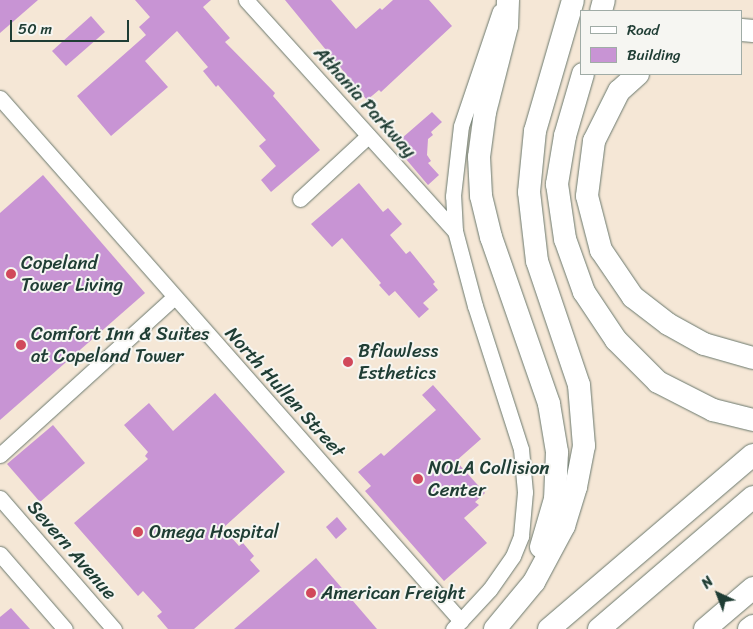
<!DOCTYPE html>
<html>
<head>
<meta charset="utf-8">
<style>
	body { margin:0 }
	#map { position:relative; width:753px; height:629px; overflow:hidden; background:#f5e7d6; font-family:Sriracha,sans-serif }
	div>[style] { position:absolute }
	.building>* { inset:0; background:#c894d4 }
	.roads { filter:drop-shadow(0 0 1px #6a786d) drop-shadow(0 0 1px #6a786d) }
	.minor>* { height:15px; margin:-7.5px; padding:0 7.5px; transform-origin:7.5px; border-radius:7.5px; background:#fff }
	.highway>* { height:22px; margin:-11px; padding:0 11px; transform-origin:11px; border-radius:11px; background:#fff }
	.dots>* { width:14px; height:14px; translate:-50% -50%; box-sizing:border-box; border:2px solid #f6f6f2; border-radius:50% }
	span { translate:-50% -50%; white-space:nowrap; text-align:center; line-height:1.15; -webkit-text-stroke:4px #f6f6f2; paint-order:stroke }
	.street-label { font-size:19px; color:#1f3d34 }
	.poi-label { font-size:19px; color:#1f3d34 }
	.left { translate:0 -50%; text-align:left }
	.legend { position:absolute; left:580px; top:10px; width:162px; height:65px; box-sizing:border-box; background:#f6f6f2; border:1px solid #a0aca6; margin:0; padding:6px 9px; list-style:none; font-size:15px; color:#1f3d34 }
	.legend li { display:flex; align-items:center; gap:10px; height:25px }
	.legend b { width:25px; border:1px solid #a0aca6 }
	.north { position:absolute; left:693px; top:569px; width:50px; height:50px; -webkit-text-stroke:4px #f6f6f2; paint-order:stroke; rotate:317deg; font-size:14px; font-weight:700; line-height:20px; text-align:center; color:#1f3d34 }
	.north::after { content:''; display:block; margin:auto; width:18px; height:22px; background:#1f3d34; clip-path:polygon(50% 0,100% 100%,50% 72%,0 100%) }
	.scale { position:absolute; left:10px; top:20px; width:119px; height:22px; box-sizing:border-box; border:2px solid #1f3d34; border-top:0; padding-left:6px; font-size:15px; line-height:18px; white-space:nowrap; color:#1f3d34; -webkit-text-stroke:4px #f6f6f2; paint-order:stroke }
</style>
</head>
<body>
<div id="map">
	<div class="building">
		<i style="clip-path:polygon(0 0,38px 0,0 33px)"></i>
		<i style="clip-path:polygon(135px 0,211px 0,203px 7px,230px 38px,225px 42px,275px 93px,273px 96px,320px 150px,271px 192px,261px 180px,276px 166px,259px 146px,266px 140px,218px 85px,216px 87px,203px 71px,208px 67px,177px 31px,145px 61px,168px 87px,111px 136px,77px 96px,146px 35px,139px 27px,150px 17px)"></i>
		<i style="clip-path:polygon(285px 0,331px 0,356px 29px,380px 8px,382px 10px,393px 0,429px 0,452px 26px,381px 92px,379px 90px,367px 100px)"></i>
		<i style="clip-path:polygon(91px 16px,105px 32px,66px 66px,52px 51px)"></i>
		<i style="clip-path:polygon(432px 112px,442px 122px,431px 132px,433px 135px,428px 139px,427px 155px,431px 161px,428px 163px,439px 175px,428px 185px,394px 145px)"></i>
		<i style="clip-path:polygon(43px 175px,145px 293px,0 420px,0 213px)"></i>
		<i style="clip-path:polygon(359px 183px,383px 212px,388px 208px,402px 224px,390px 235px,406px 254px,410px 251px,435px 282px,433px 284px,438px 290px,423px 303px,429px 309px,419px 318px,395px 291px,389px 296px,379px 285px,381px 283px,342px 238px,332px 247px,311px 224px)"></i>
		<i style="clip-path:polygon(433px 385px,481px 439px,456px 461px,485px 493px,475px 502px,479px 505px,464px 518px,487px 543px,444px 581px,365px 491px,371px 486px,358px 472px,381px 453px,384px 456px,436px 410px,422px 395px)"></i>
		<i style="clip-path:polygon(215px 393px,285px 472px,223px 528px,239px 546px,243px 543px,254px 556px,250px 560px,260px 571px,194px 629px,168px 629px,157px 616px,162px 612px,143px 591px,138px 596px,74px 523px,148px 459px,145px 456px,148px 452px,124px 425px,149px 403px,173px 431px)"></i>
		<i style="clip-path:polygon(53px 425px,85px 463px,40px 502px,7px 464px)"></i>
		<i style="clip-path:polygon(337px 517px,347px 529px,336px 539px,326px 527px)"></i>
		<i style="clip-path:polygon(316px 558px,377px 629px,234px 629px)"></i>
		<i style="clip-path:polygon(11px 608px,30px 629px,0 629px,0 617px)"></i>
	</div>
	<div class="roads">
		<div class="minor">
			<i style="left:246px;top:0;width:312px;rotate:47.9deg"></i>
			<i style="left:0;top:98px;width:697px;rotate:48.61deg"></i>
			<i style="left:300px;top:199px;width:93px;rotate:-42.8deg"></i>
			<i style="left:0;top:455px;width:235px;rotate:-42.2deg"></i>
			<i style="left:0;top:498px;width:174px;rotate:49deg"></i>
			<i style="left:0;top:554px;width:99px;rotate:49.1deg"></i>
			<i style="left:453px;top:629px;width:54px;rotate:-47.2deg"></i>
			<i style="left:490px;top:589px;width:40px;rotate:-55.1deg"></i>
			<i style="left:513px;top:556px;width:22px;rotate:-68deg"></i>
			<i style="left:521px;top:536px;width:44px;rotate:-84.8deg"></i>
			<i style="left:525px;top:492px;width:43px;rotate:-95.3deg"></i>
			<i style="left:521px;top:449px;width:150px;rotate:-107.8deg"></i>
			<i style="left:475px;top:306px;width:78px;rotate:-104.9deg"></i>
			<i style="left:455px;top:231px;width:35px;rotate:-93deg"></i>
			<i style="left:453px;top:196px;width:70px;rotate:-83.5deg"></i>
			<i style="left:461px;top:126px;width:121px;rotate:-71.3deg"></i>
		</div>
		<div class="highway">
			<i style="left:508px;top:0;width:26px;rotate:92deg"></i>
			<i style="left:507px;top:26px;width:89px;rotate:104.3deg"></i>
			<i style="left:485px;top:112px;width:45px;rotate:97.6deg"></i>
			<i style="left:479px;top:157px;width:39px;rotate:87deg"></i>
			<i style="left:481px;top:196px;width:42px;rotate:76.3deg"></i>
			<i style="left:491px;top:237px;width:177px;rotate:70.8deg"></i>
			<i style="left:549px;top:404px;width:49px;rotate:80.5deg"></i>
			<i style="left:557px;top:452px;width:47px;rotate:92.4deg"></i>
			<i style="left:555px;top:499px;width:50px;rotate:106.3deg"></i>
			<i style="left:601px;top:11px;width:11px;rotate:-75deg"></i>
			<i style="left:742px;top:30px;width:11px;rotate:5deg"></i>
			<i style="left:583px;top:74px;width:65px;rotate:106.2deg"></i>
			<i style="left:565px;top:136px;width:49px;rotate:99.5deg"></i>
			<i style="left:557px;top:184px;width:56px;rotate:81.7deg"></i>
			<i style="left:565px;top:239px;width:56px;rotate:70.3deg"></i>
			<i style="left:584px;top:292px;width:58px;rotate:56.3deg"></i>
			<i style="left:616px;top:340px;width:59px;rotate:45deg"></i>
			<i style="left:658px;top:382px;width:62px;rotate:27deg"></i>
			<i style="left:713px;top:410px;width:41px;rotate:14deg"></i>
			<i style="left:638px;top:74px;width:25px;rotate:138deg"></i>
			<i style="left:619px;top:91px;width:56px;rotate:116.6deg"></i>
			<i style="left:594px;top:141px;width:55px;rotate:97.3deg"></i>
			<i style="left:587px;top:196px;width:56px;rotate:75.5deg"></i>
			<i style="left:601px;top:250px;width:57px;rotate:55.8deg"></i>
			<i style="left:633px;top:297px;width:44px;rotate:37.6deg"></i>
			<i style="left:668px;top:324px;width:41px;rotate:29.1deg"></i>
			<i style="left:704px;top:344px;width:51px;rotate:15.9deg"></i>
			<i style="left:495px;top:629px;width:61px;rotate:-50.3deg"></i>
			<i style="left:534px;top:582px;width:64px;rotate:-61.8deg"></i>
			<i style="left:564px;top:526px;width:41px;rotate:-72.9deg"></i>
			<i style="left:576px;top:487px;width:42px;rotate:-79deg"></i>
			<i style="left:584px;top:446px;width:61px;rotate:-94.7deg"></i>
			<i style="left:579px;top:385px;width:131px;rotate:-108.7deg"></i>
			<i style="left:537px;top:261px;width:69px;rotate:-96.6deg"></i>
			<i style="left:529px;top:192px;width:61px;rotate:-84.4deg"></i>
			<i style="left:535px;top:131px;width:136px;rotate:-73.8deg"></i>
			<i style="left:549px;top:629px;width:268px;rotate:-40.5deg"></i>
			<i style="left:599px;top:629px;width:203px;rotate:-40.6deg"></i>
			<i style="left:705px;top:629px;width:63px;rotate:-40.5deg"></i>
			<i style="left:749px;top:629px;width:5px;rotate:-37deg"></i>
		</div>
	</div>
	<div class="dots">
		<i style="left:11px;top:274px;background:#d1495b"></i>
		<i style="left:21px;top:345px;background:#d1495b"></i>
		<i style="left:348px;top:362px;background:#d1495b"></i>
		<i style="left:418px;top:479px;background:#d1495b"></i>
		<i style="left:138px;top:532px;background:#d1495b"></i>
		<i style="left:311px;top:593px;background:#d1495b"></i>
	</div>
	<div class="street-label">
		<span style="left:365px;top:102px;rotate:48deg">Athania Parkway</span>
		<span style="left:285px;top:392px;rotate:48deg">North Hullen Street</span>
		<span style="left:72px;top:550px;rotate:49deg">Severn Avenue</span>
	</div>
	<div class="poi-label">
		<span class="left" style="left:21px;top:274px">Copeland<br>Tower Living</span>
		<span class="left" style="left:31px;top:345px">Comfort Inn &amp; Suites<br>at Copeland Tower</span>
		<span class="left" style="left:358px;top:362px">Bflawless<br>Esthetics</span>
		<span class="left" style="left:428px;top:479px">NOLA Collision<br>Center</span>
		<span class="left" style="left:149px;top:532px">Omega Hospital</span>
		<span class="left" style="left:321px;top:593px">American Freight</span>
	</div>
	<ul class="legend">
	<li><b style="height:6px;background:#fff"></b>Road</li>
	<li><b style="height:14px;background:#c894d4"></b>Building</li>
	</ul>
	<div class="north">N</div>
	<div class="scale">50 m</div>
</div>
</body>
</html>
